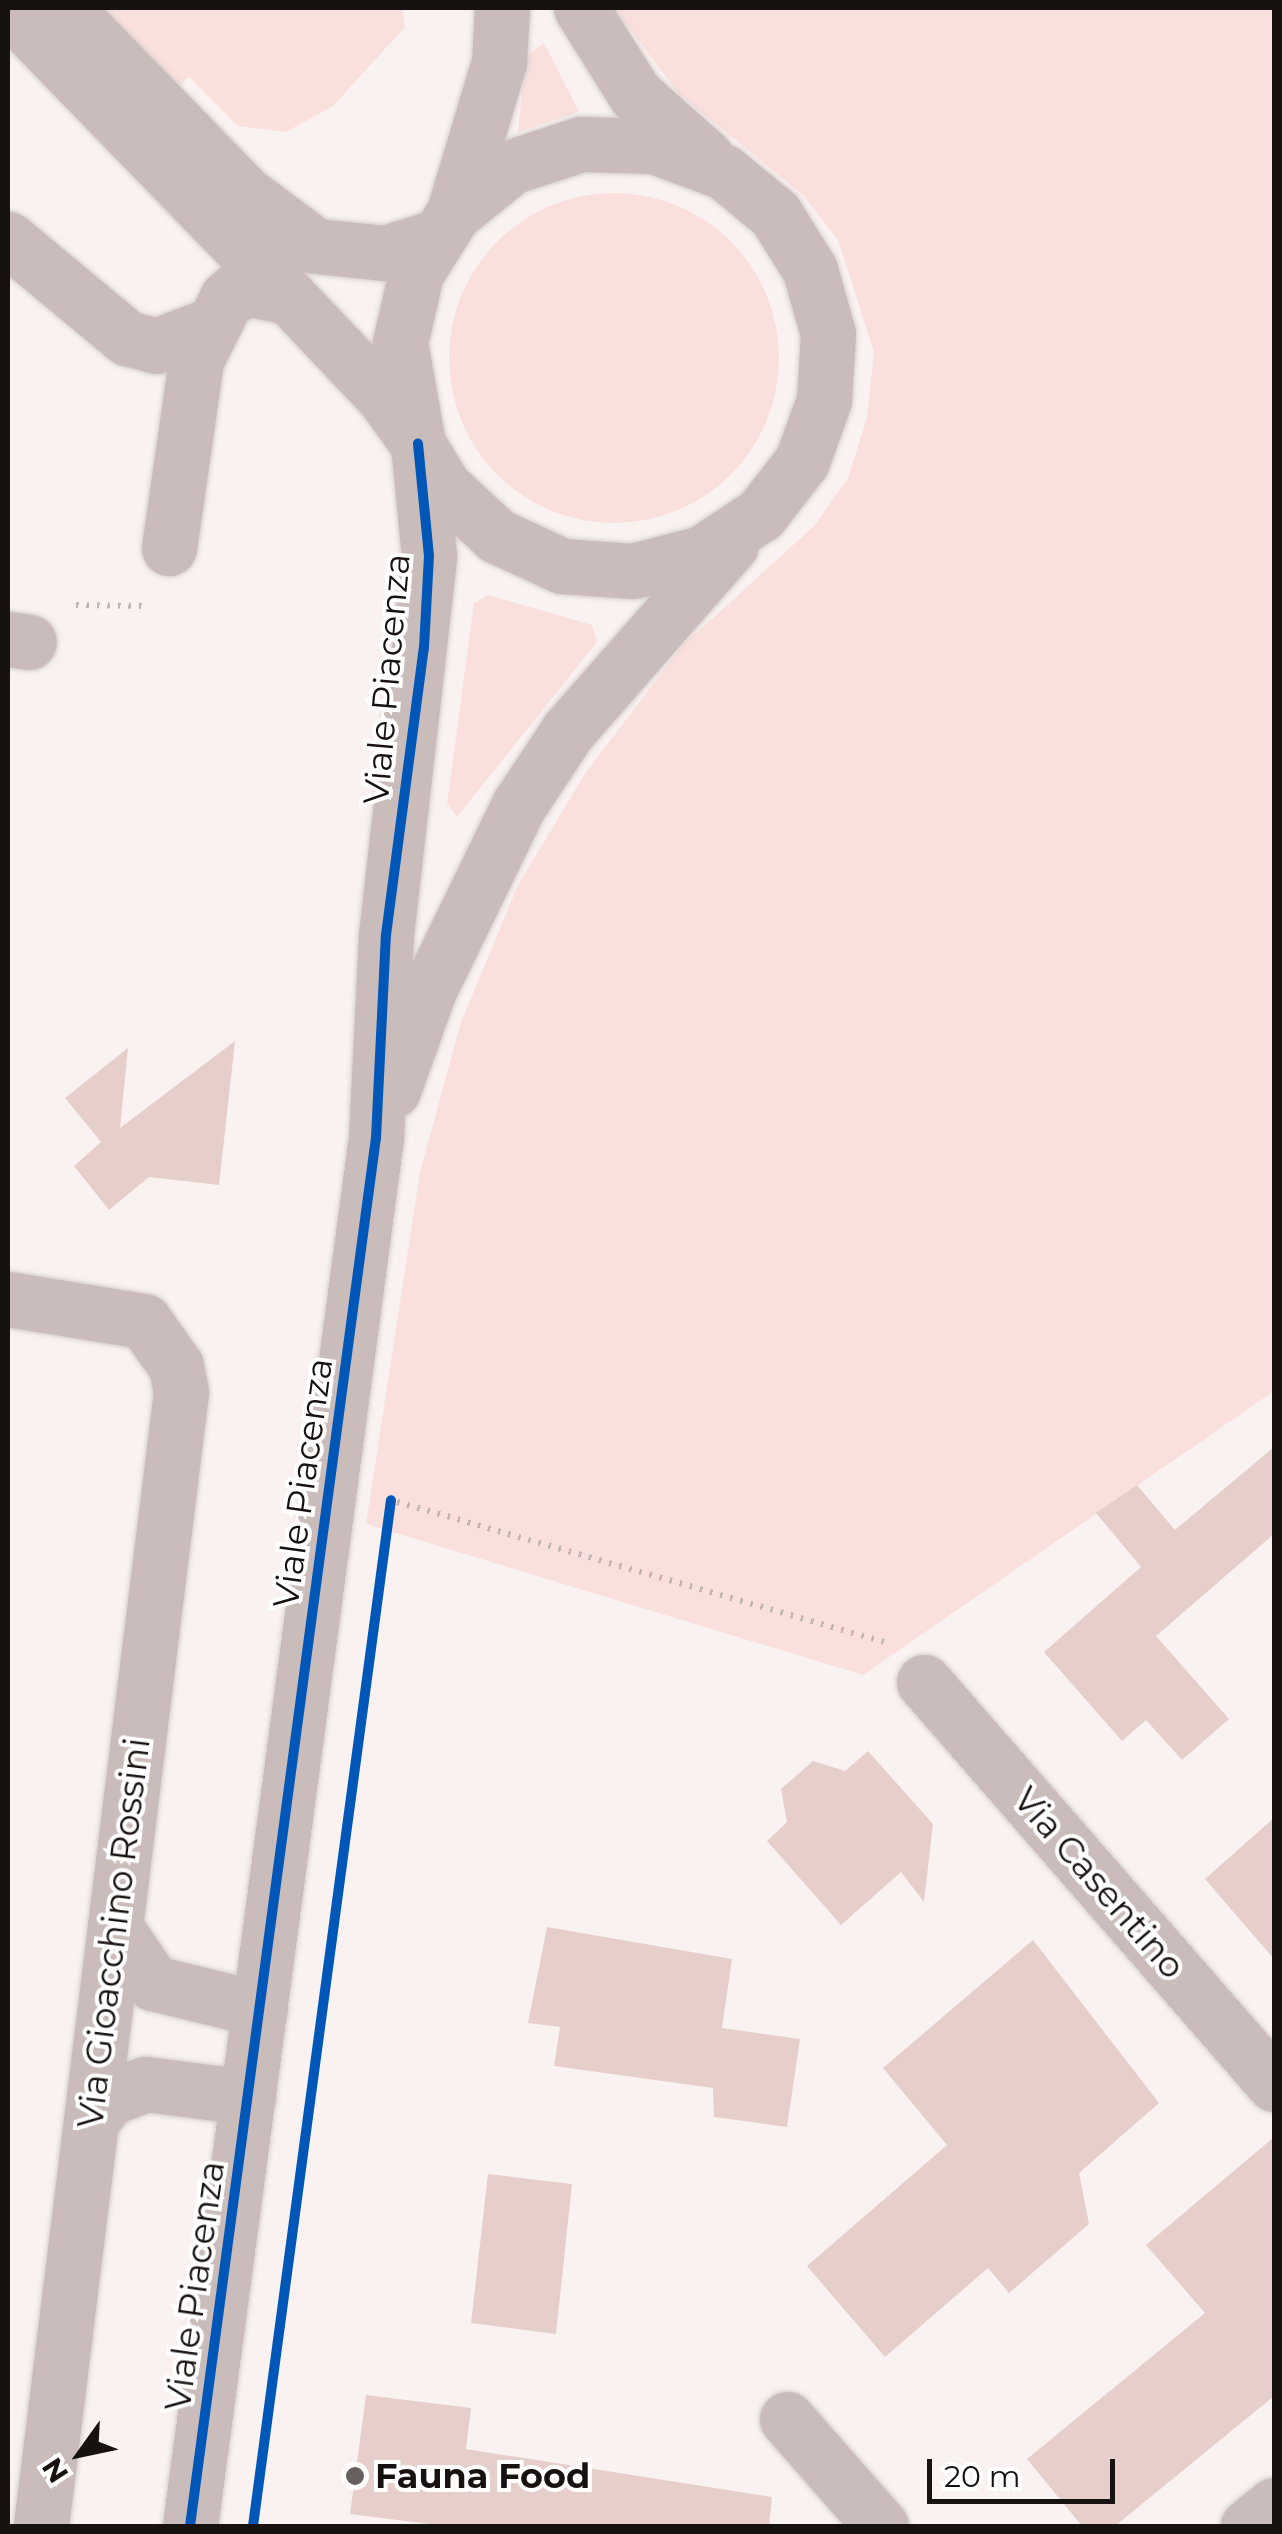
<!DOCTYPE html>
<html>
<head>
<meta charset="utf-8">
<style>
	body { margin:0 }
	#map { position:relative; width:1282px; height:2534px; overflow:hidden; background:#faf2f0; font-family:Montserrat,sans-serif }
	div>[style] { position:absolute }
	.green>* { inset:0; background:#f9e0dd }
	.round { border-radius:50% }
	.building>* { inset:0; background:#e6cecb }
	.path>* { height:6px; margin-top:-3px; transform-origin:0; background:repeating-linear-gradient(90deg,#c1b6b4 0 2.5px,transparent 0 10.5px) }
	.roads { filter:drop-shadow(0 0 2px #d5cfcd) drop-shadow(0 0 2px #d5cfcd) }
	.minor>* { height:55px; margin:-27.5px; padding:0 27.5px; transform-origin:27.5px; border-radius:27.5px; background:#cabcba }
	.cycleway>* { height:10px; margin:-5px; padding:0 5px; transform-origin:5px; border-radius:5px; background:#0057b8 }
	.dots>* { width:28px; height:28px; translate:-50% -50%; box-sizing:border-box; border:5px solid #fff; border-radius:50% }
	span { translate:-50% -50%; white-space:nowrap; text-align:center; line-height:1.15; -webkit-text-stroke:8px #fff; paint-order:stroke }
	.street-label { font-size:35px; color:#171110 }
	.poi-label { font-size:35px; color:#171110; font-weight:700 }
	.left { translate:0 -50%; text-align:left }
	.frame { position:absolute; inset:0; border:10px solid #171110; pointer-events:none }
	.north { position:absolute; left:30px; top:2404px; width:100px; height:100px; -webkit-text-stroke:8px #fff; paint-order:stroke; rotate:237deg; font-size:28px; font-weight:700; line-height:40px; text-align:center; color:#171110 }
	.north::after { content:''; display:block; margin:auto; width:35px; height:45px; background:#171110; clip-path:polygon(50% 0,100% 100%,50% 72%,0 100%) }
	.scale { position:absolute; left:927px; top:2459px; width:188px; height:45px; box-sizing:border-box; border:5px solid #171110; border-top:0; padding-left:12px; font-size:30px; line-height:35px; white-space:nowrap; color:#171110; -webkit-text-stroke:8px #fff; paint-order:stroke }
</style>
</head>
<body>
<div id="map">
	<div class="green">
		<i style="clip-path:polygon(98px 8px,402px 8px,405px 27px,333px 106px,286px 132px,238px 126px,189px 77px,176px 89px)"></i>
		<i style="clip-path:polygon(614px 8px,1274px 8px,1274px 1391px,863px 1675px,366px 1524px,420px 1172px,461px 1022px,518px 885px,586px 772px,683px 645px,814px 526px,848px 478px,867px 418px,874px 352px,838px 240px,803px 195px,679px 94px)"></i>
		<i style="clip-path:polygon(544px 43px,579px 112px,518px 132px,526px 56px)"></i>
		<i class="round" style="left:449px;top:193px;width:330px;height:330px"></i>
		<i style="clip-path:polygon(488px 595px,592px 625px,597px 642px,457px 817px,447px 804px,474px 603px)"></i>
	</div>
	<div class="building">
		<i style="clip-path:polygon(235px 1041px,219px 1185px,149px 1177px,109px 1210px,74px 1166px,101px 1142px,65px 1098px,128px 1048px,120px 1128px)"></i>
		<i style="clip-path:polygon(1274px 1447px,1274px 1534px,1156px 1636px,1229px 1719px,1182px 1760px,1146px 1720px,1122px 1741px,1044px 1652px,1141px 1567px,1096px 1513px,1137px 1485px,1175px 1530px)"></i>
		<i style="clip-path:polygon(868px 1751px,933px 1824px,924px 1902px,901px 1872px,841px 1925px,767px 1841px,787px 1822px,781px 1789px,813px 1761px,845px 1771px)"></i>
		<i style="clip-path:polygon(1274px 1818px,1274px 1959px,1205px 1879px)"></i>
		<i style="clip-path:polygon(547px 1927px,732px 1959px,722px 2028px,800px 2039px,787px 2127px,714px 2117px,713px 2088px,554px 2066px,560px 2027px,528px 2023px)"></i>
		<i style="clip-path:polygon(1033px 1940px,1159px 2103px,1079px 2173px,1089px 2224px,1009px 2293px,988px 2268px,885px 2357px,807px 2266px,947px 2145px,883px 2068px)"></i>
		<i style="clip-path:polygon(1274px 2137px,1274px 2396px,1115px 2526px,1082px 2526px,1027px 2459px,1205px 2313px,1146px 2245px)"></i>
		<i style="clip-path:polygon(488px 2174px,572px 2184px,556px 2334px,471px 2323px)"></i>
		<i style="clip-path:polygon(366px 2395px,471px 2408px,466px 2449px,772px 2497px,769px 2526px,445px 2526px,350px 2514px)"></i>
	</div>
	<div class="path">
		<i style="left:76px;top:605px;width:72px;rotate:0.8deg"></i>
		<i style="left:387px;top:1499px;width:517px;rotate:16.05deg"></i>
	</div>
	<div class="roads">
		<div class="minor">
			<i style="left:8px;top:8px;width:397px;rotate:45.8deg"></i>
			<i style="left:65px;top:8px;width:260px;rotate:45.8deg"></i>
			<i style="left:246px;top:194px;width:74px;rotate:36.7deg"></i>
			<i style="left:581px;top:8px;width:102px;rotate:57.9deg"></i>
			<i style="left:635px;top:94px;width:95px;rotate:41.6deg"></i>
			<i style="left:454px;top:212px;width:157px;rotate:-73.3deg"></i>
			<i style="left:499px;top:62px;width:54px;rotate:-86.8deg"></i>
			<i style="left:8px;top:239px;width:155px;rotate:39.8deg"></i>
			<i style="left:127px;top:338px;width:30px;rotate:15deg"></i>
			<i style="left:156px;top:346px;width:56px;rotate:-21deg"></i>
			<i style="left:169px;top:548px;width:190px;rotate:-81.8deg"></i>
			<i style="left:196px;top:360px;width:69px;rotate:-63.4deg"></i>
			<i style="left:227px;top:298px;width:82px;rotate:-42deg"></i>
			<i style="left:288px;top:243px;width:98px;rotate:5.9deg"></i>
			<i style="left:385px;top:253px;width:57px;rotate:-17.5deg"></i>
			<i style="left:8px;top:639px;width:21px;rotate:8deg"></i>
			<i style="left:393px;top:1090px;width:104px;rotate:-70.3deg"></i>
			<i style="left:428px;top:992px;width:208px;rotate:-64.1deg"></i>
			<i style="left:519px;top:805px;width:89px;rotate:-56.5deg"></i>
			<i style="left:568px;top:731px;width:247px;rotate:-48.8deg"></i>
			<i style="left:8px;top:1299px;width:138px;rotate:9.2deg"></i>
			<i style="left:144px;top:1321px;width:55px;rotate:54.6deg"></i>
			<i style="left:176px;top:1366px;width:26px;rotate:79deg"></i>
			<i style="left:181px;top:1392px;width:1143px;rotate:97.04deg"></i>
			<i style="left:924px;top:1682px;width:533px;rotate:48.96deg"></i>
			<i style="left:115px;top:1927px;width:68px;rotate:55.8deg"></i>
			<i style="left:153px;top:1983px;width:110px;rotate:13.7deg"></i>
			<i style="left:92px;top:2120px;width:28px;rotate:-52deg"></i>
			<i style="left:109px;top:2098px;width:39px;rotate:-21deg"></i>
			<i style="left:145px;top:2084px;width:104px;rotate:7.2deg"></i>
			<i style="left:787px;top:2419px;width:142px;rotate:48.7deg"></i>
			<i style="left:190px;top:2526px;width:1400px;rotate:-82.37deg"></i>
			<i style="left:376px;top:1138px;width:203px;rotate:-87.2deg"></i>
			<i style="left:386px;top:935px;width:381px;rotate:-83.5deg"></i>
			<i style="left:429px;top:556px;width:113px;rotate:-95.6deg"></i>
			<i style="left:418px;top:444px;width:103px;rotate:-100.1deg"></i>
			<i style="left:400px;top:343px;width:72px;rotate:-77.1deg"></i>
			<i style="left:416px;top:273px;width:70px;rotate:-57.9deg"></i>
			<i style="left:453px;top:214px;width:75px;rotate:-39deg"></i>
			<i style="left:511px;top:167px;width:74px;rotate:-18.2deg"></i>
			<i style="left:581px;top:144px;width:73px;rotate:1.6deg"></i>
			<i style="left:654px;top:146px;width:75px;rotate:20.4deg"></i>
			<i style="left:724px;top:172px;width:66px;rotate:39.5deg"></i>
			<i style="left:775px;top:214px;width:66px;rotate:58deg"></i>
			<i style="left:810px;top:270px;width:66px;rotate:74.3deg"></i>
			<i style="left:828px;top:334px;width:66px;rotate:93.5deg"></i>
			<i style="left:824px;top:400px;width:65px;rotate:109.8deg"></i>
			<i style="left:802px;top:461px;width:67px;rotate:127.7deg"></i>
			<i style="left:761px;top:514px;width:71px;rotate:146.5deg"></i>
			<i style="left:702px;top:553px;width:71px;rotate:165.4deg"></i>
			<i style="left:633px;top:571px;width:71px;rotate:-176deg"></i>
			<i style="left:562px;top:566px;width:72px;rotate:-155.2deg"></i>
			<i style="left:497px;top:536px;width:72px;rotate:-137.2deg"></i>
			<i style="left:444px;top:487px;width:50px;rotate:-121.2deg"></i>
			<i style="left:418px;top:444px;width:58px;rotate:-125.9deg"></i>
			<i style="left:384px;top:397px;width:138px;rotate:-133.5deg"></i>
			<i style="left:289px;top:297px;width:40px;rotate:-168deg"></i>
			<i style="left:250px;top:289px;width:25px;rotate:159deg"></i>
			<i style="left:1248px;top:2526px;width:33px;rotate:-39deg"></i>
		</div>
	</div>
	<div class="cycleway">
		<i style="left:190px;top:2526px;width:1400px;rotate:-82.37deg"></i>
		<i style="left:376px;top:1138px;width:203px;rotate:-87.2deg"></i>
		<i style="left:386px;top:935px;width:290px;rotate:-82.5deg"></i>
		<i style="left:424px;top:648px;width:92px;rotate:-86.9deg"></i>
		<i style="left:429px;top:556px;width:113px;rotate:-95.6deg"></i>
		<i style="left:253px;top:2526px;width:1035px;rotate:-82.34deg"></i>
	</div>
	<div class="dots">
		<i style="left:355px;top:2476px;background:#66605e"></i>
	</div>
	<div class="street-label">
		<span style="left:387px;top:679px;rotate:-85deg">Viale Piacenza</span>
		<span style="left:303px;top:1483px;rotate:-82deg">Viale Piacenza</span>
		<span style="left:1099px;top:1883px;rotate:49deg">Via Casentino</span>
		<span style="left:114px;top:1933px;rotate:-83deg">Via Gioacchino Rossini</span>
		<span style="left:195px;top:2286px;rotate:-82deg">Viale Piacenza</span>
	</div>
	<div class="poi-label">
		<span class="left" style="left:375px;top:2476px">Fauna Food</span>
	</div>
	<div class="frame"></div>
	<div class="north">N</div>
	<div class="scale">20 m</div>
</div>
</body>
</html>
